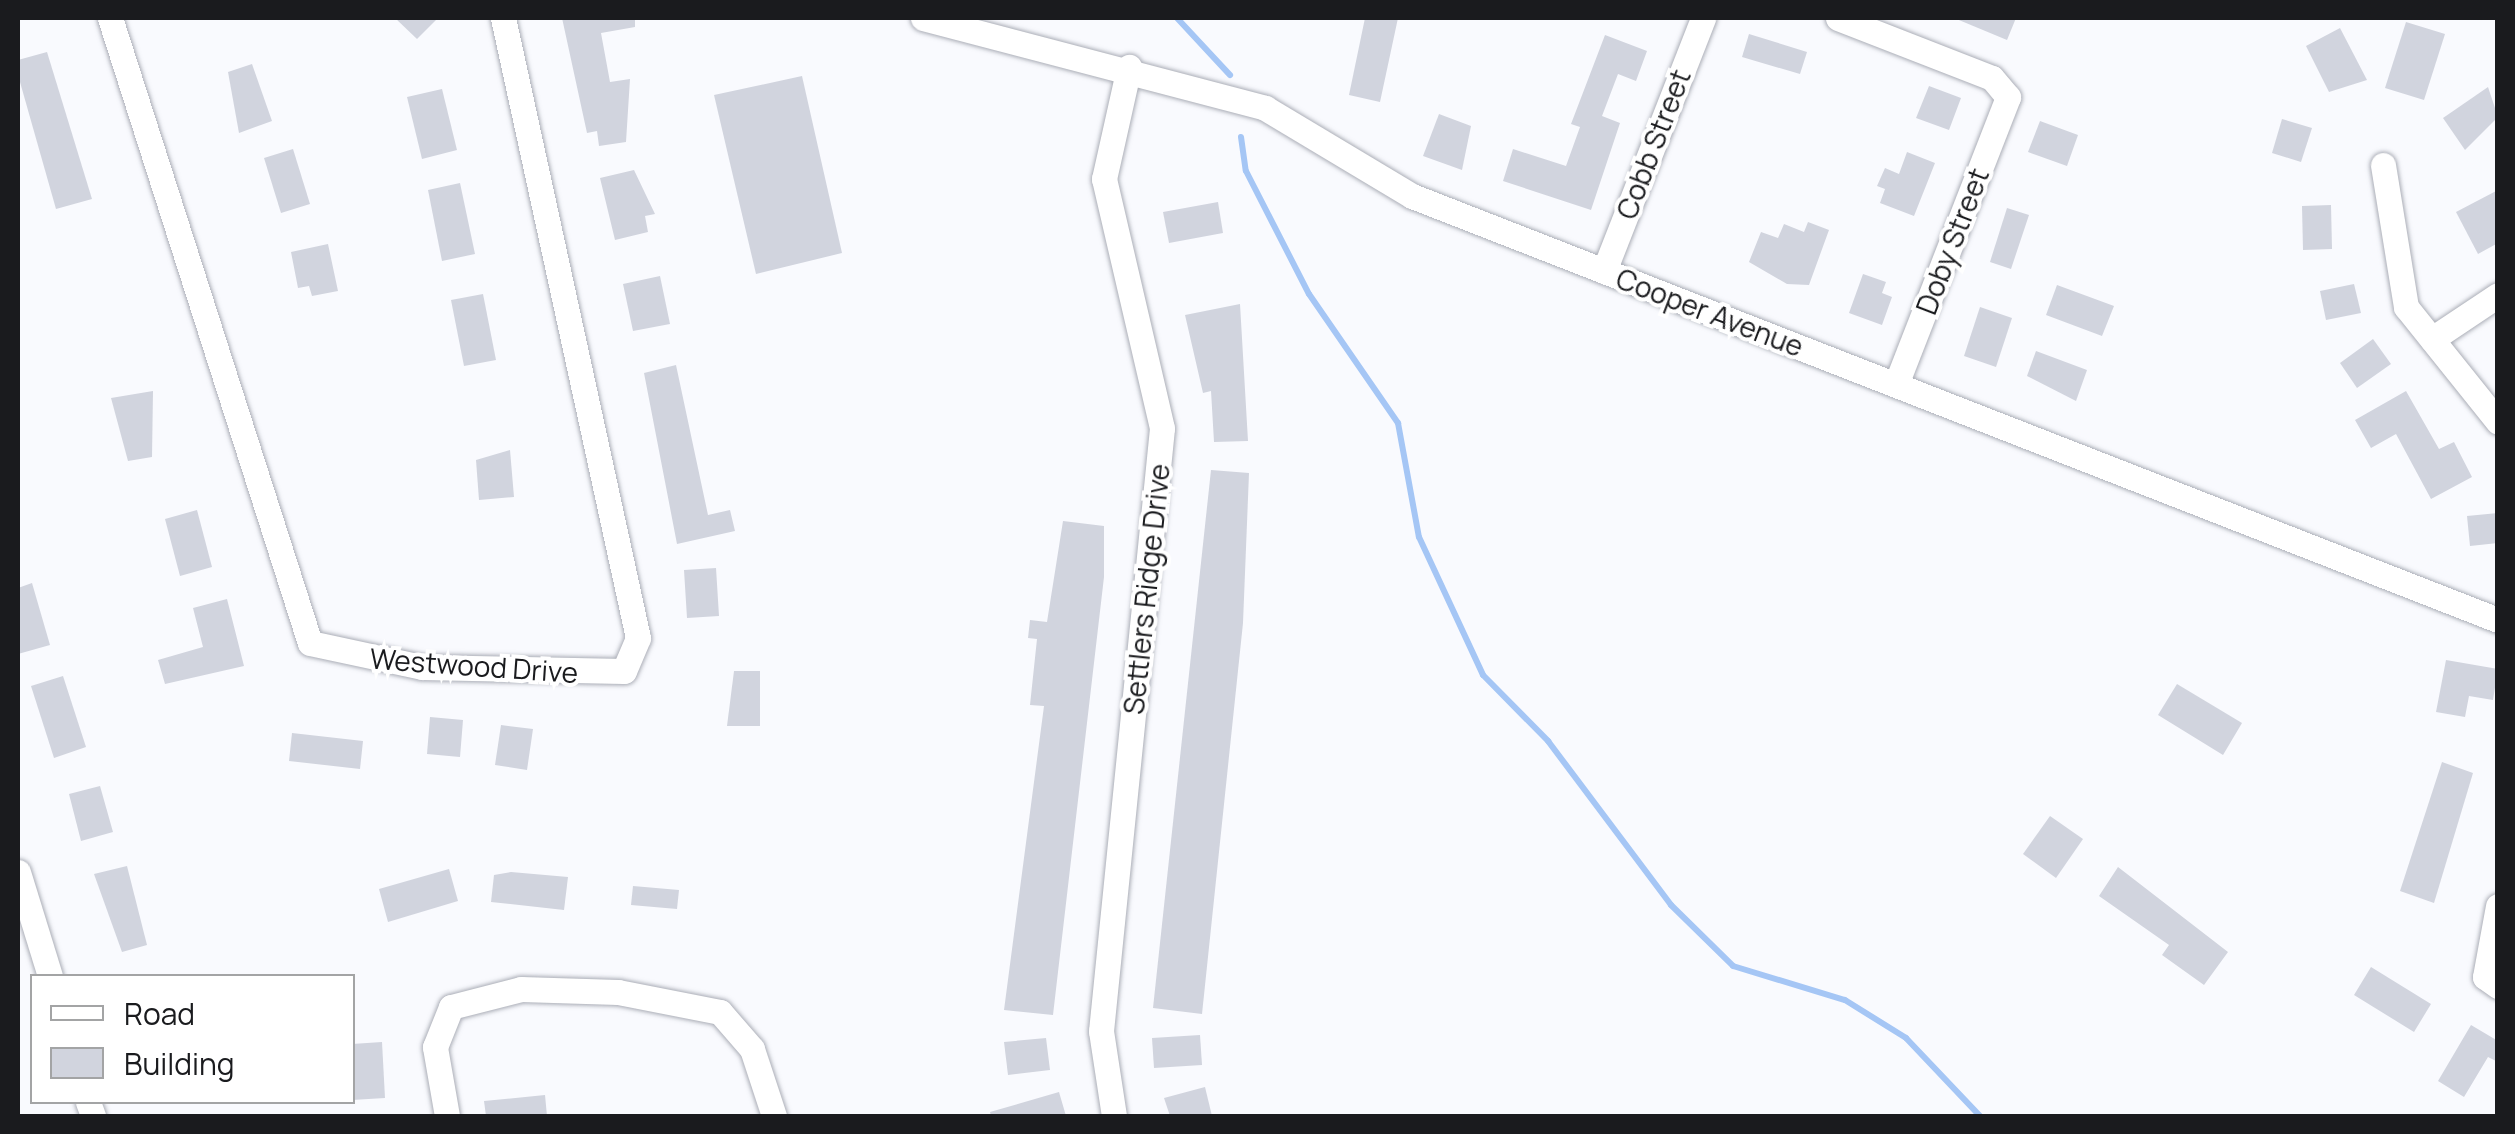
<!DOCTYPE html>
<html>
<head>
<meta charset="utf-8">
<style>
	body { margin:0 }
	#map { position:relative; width:2515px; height:1134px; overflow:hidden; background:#f9fafe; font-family:Manrope,sans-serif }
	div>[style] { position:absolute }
	.stream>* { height:6px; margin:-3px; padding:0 3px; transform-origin:3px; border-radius:3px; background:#a5c6f5 }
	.building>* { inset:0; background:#d1d4de }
	.roads { filter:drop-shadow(0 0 2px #abaeb7) drop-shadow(0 0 2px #abaeb7) }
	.street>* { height:25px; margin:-12.5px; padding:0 12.5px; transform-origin:12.5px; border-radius:12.5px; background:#fff }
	span { translate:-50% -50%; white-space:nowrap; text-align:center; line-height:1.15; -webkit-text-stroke:8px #fff; paint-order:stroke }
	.street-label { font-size:28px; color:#1a1b1e }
	.frame { position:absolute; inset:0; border:20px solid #1a1b1e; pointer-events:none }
	.legend { position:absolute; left:30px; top:974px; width:325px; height:130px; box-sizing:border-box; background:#fff; border:2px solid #a3a4a5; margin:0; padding:12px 18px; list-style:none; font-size:30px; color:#1a1b1e }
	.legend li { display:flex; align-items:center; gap:20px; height:50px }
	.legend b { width:50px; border:2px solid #a3a4a5 }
</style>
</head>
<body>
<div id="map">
	<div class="stream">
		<i style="left:1177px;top:18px;width:78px;rotate:47.1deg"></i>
		<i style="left:1241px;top:137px;width:34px;rotate:82deg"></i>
		<i style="left:1246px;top:171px;width:138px;rotate:62.9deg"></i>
		<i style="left:1309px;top:294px;width:157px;rotate:55.4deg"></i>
		<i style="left:1398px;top:423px;width:116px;rotate:79.6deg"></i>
		<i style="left:1419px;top:537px;width:152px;rotate:65.1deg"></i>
		<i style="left:1483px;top:675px;width:93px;rotate:45.4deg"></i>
		<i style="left:1548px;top:741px;width:205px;rotate:53.1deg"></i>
		<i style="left:1671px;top:905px;width:87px;rotate:44.5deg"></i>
		<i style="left:1733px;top:966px;width:117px;rotate:16.9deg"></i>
		<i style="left:1845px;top:1000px;width:72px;rotate:31.9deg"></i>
		<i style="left:1906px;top:1038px;width:108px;rotate:46.5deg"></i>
	</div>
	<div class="building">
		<i style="clip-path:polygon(395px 18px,438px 18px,417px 39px)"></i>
		<i style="clip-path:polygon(562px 18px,635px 18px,635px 27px,601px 33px,610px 82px,630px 79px,626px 142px,599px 146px,597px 131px,587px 133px)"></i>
		<i style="clip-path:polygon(1365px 18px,1398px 18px,1380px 102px,1349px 95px)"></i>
		<i style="clip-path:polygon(1954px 18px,2016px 18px,2007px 40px)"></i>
		<i style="clip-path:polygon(2406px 22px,2445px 34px,2424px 100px,2385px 88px)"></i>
		<i style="clip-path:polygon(2340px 28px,2367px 80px,2329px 92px,2306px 46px)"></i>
		<i style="clip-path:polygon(1749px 34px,1807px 52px,1800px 74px,1742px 57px)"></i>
		<i style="clip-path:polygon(1605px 35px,1647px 51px,1636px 81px,1618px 74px,1602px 116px,1620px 123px,1591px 210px,1503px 181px,1513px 149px,1566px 166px,1580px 127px,1571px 124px)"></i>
		<i style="clip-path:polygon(47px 52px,92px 199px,56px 209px,18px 75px,18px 60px)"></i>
		<i style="clip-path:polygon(252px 64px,272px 121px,239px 133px,228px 72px)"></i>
		<i style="clip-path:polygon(802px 76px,842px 253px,756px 274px,714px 95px)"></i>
		<i style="clip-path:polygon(1929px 86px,1961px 98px,1949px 130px,1916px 118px)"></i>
		<i style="clip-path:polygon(2488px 87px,2498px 117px,2465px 150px,2443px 118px)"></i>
		<i style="clip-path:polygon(442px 89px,457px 150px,422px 159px,407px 97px)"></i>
		<i style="clip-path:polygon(1439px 114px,1471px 126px,1462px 170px,1423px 156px)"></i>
		<i style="clip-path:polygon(2282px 119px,2312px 128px,2301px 162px,2272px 153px)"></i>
		<i style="clip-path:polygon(2040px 121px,2078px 135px,2067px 166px,2028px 152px)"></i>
		<i style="clip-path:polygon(293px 149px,310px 204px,281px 213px,264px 158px)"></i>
		<i style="clip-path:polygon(1907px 152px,1935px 163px,1914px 216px,1880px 203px,1885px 189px,1877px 186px,1885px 168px,1899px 174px)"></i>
		<i style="clip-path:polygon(634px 170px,655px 214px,645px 216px,648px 232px,615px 240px,600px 178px)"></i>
		<i style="clip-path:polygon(460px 183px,475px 254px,442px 261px,428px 190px)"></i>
		<i style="clip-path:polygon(2498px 190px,2498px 243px,2478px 254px,2456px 212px)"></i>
		<i style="clip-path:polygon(1218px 202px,1223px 233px,1169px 243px,1163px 212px)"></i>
		<i style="clip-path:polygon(2331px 205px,2332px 249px,2303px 250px,2302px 206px)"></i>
		<i style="clip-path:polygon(2007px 208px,2029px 215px,2011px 269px,1990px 262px)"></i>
		<i style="clip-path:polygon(1808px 222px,1829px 230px,1809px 285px,1787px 284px,1749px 262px,1761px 232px,1778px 238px,1784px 224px,1804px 232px)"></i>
		<i style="clip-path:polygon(328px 244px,338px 291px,312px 296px,309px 286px,298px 288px,291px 252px)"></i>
		<i style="clip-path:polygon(1863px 274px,1886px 282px,1882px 293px,1892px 297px,1882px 325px,1849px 313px)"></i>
		<i style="clip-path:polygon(660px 276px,670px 324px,633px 331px,623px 284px)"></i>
		<i style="clip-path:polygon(2354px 284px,2361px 313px,2326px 320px,2320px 291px)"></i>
		<i style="clip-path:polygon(2057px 285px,2114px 306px,2102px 336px,2046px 315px)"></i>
		<i style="clip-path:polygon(483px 294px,496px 360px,464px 366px,451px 300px)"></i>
		<i style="clip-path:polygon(1240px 304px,1248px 441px,1214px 442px,1211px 391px,1203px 393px,1185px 315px)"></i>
		<i style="clip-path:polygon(1980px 307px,2012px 318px,1996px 367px,1964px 356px)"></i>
		<i style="clip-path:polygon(2373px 339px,2391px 364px,2357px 388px,2340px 363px)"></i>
		<i style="clip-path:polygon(2036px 351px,2087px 370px,2076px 401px,2027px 376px)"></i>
		<i style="clip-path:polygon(676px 365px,708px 515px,730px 510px,735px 531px,677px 544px,644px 373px)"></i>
		<i style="clip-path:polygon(153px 391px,152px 457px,128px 461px,111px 398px)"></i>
		<i style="clip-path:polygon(2406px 391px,2439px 449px,2454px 442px,2472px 477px,2431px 499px,2396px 434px,2371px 448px,2355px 420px)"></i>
		<i style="clip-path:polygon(510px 450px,514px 497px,479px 500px,476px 460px)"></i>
		<i style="clip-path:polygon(1211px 470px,1249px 473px,1243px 623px,1202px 1014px,1153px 1008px)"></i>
		<i style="clip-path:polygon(197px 510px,212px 567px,180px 576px,165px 519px)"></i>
		<i style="clip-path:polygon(2498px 513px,2498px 543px,2470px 546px,2467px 516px)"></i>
		<i style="clip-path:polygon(1063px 521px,1104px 526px,1104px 577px,1053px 1015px,1004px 1010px,1044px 706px,1030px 705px,1037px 639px,1028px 638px,1030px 620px,1047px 622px)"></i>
		<i style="clip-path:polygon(716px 568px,719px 616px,687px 618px,684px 570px)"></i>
		<i style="clip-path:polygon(32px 583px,50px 645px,18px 654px,18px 588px)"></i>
		<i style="clip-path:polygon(227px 599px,244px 666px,165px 684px,158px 660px,203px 647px,193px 608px)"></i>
		<i style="clip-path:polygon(2446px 660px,2498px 669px,2493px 700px,2469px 696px,2465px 717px,2436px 712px)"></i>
		<i style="clip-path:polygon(734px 671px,760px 671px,760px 726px,727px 726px)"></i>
		<i style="clip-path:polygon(63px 676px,86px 747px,54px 758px,31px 686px)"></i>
		<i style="clip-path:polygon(2177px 684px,2242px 723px,2223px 755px,2158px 715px)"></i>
		<i style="clip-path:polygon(430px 717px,463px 720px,460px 757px,427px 754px)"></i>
		<i style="clip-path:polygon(501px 725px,533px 729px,527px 770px,495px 765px)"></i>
		<i style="clip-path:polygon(292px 733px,363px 741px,360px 769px,289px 761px)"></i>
		<i style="clip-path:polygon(2442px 762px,2473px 773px,2434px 903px,2400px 891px)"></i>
		<i style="clip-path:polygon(100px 786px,113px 832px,81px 841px,69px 794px)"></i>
		<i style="clip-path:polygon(2050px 816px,2083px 839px,2056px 878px,2023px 854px)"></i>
		<i style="clip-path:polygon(127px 866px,147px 945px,122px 952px,94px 874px)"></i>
		<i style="clip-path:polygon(2118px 867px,2228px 952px,2204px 985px,2162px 955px,2169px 945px,2099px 896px)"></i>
		<i style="clip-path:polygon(449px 869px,458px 901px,388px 922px,379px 889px)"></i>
		<i style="clip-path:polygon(511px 872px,568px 877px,564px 910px,491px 902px,494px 875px)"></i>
		<i style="clip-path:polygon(633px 886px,679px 890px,677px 909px,631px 905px)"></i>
		<i style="clip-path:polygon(2371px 967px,2431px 1004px,2414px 1032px,2354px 995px)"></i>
		<i style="clip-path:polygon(2471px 1025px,2498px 1041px,2498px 1062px,2488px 1057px,2464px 1097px,2438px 1081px)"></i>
		<i style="clip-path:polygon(1200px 1035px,1202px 1065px,1154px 1068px,1152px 1038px)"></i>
		<i style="clip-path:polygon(1046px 1038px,1050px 1070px,1008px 1075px,1004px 1042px)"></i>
		<i style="clip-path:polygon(382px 1042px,385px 1098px,352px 1100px,352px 1044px)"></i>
		<i style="clip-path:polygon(1205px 1087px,1212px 1116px,1170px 1116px,1164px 1098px)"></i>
		<i style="clip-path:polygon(1059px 1092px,1066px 1116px,991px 1116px,990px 1112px)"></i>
		<i style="clip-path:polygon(545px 1095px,547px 1116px,486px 1116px,484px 1101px)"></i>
	</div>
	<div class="roads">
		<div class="street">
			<i style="left:110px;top:18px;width:656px;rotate:72.26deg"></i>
			<i style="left:310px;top:643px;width:115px;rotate:12.1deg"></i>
			<i style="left:422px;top:667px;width:202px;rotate:1.1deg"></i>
			<i style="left:624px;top:671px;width:36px;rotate:-67deg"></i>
			<i style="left:638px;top:638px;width:635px;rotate:-102.28deg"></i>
			<i style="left:923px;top:18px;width:354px;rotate:14.7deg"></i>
			<i style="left:1265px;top:108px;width:171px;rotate:30.9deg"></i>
			<i style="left:1412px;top:196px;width:1166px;rotate:21.33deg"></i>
			<i style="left:1838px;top:18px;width:165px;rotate:21.3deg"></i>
			<i style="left:1992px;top:78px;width:25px;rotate:50deg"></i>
			<i style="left:2008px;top:97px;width:308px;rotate:111.3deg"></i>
			<i style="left:2383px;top:165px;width:144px;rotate:80.8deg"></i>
			<i style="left:2406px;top:307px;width:147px;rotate:51.3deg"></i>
			<i style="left:1604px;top:271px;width:272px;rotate:-68.6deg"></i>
			<i style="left:2432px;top:339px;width:79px;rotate:-33.7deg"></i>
			<i style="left:18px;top:872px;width:109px;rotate:72.9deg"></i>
			<i style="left:2498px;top:906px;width:72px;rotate:100.4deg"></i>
			<i style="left:2485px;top:977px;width:16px;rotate:35deg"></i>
			<i style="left:88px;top:1102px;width:15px;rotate:70deg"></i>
			<i style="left:447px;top:1116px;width:70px;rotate:-99.9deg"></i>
			<i style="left:435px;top:1047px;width:43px;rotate:-68.2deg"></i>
			<i style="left:451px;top:1007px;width:72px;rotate:-14.4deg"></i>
			<i style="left:521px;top:989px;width:97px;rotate:1.8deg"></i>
			<i style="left:618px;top:992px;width:104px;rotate:11.1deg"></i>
			<i style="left:720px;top:1012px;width:49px;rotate:49.1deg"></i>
			<i style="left:752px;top:1049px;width:71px;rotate:71.8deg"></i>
			<i style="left:1114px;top:1116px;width:86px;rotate:-98.7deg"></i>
			<i style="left:1101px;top:1031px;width:606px;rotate:-84.22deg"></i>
			<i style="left:1162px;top:428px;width:256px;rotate:-103.1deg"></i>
			<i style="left:1104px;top:179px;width:115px;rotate:-77.4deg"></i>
		</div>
	</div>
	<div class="street-label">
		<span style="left:1653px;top:144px;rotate:-69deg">Cobb Street</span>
		<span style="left:1952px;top:241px;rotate:-69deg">Doby Street</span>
		<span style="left:1710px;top:312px;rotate:21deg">Cooper Avenue</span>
		<span style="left:1146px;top:589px;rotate:-84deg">Settlers Ridge Drive</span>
		<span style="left:474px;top:665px;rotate:4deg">Westwood Drive</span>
	</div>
	<div class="frame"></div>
	<ul class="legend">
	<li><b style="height:12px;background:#fff"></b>Road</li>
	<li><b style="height:28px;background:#d1d4de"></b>Building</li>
	</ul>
</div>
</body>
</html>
